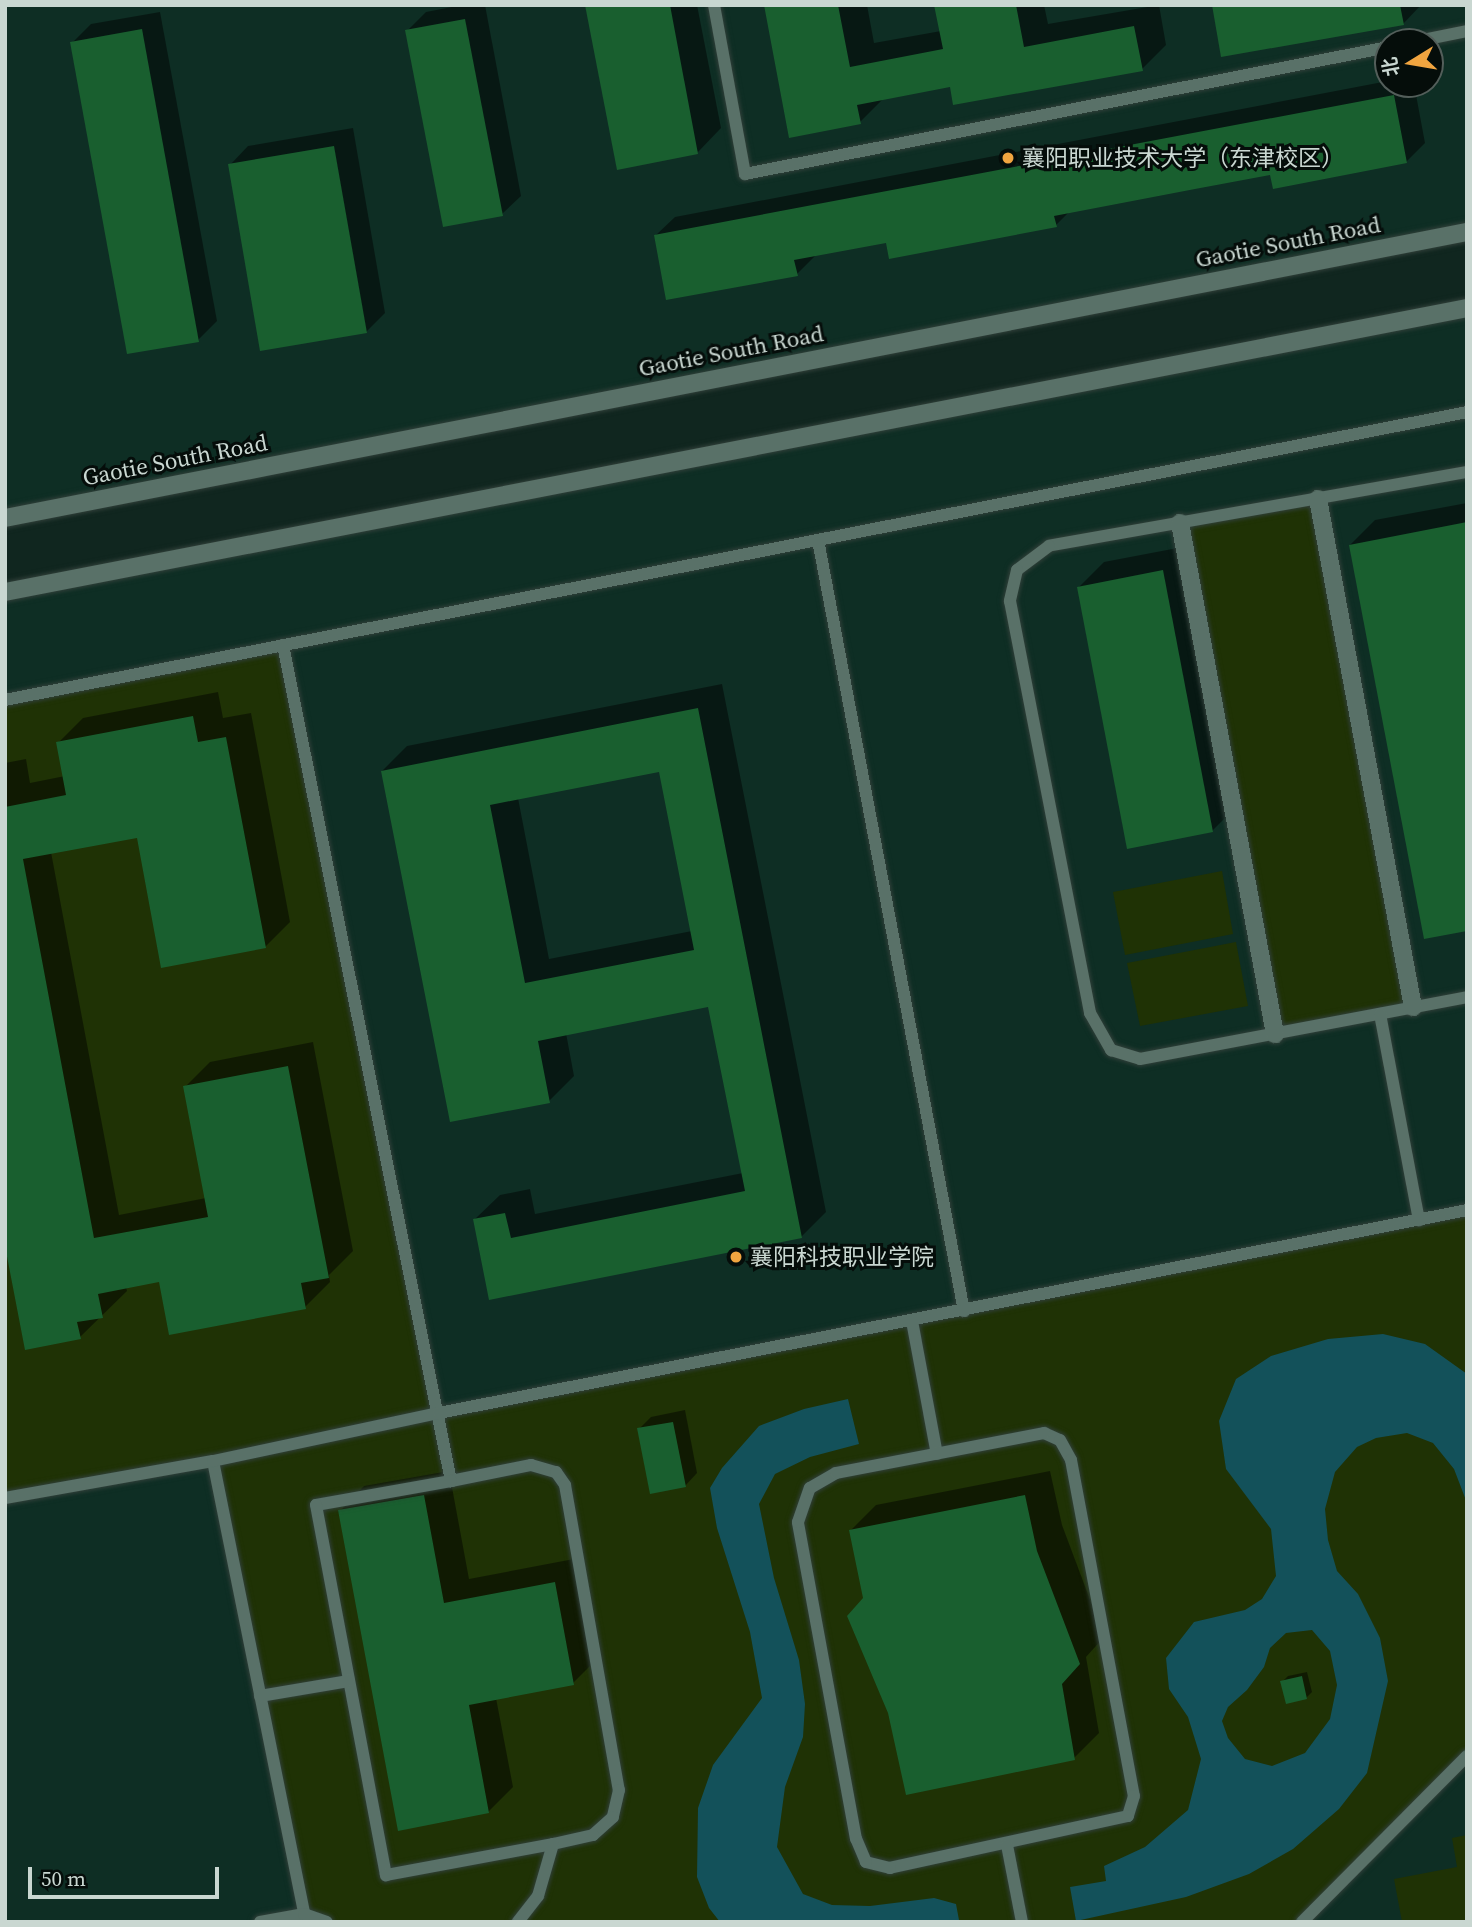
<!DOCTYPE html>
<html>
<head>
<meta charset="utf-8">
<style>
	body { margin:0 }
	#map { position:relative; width:1472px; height:1927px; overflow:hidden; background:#10261f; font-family:"Source Serif 4","Noto Sans SC",serif }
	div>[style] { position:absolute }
	.built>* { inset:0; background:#0e2e24 }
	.green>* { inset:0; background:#1f3205 }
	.water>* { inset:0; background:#13515a }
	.shadow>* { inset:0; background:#0007 }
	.building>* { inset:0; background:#195f2f }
	.roads { filter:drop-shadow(0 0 2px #303f39) drop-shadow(0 0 2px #303f39) }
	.service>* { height:12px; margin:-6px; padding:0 6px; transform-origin:6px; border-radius:6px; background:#597168 }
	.pedestrian>* { height:18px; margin:-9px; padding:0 9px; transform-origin:9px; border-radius:9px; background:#597168 }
	.secondary>* { height:18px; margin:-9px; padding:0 9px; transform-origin:9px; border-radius:9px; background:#597168 }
	.dots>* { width:19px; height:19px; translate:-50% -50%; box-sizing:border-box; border:4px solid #050d0a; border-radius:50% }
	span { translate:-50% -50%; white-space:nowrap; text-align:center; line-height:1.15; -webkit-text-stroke:6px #050d0a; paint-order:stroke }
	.poi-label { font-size:23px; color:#c9d7d1 }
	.left { translate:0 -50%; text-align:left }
	.street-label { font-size:23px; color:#c9d7d1 }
	.frame { position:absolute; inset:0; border:7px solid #c9d7d1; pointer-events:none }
	.north { position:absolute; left:1374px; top:28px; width:70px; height:70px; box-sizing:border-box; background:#050d0a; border:2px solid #535e5a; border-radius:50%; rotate:259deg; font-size:19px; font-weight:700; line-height:28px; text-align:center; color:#c9d7d1 }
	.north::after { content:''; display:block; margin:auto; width:24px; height:32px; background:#f1a540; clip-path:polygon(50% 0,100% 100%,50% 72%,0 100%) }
	.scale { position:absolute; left:28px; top:1867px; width:191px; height:32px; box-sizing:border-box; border:4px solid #c9d7d1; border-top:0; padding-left:9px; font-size:21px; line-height:24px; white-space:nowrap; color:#c9d7d1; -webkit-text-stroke:5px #050d0a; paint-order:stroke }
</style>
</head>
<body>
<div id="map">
	<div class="built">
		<i style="clip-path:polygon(evenodd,5px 5px,1467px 5px,1467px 232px,5px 518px,5px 5px,1388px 42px,1430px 42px,1430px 84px,1388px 84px,1388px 42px)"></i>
		<i style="clip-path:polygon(1467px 308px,1467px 1922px,5px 1922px,5px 592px)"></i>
	</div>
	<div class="green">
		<i style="clip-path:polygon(1318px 499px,1413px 1007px,1275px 1034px,1180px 523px)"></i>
		<i style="clip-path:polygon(283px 645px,439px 1413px,1467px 1210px,1467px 1756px,1302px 1922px,260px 1922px,303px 1914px,213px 1461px,5px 1498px,5px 700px)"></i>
		<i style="clip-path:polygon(1222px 871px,1233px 934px,1125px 955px,1113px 892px)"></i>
		<i style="clip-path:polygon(1236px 942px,1248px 1006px,1140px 1026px,1127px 963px)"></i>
		<i style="clip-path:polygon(1467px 1835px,1467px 1922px,1402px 1922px,1394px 1879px,1457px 1867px,1452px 1838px)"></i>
	</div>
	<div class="water">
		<i style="clip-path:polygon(evenodd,1383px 1334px,1425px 1344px,1467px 1374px,1467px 1503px,1454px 1469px,1433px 1443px,1407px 1433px,1376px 1438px,1357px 1447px,1335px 1472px,1325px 1509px,1328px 1540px,1337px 1571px,1358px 1594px,1380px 1638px,1388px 1681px,1367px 1773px,1339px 1809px,1293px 1849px,1249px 1874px,1186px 1897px,1076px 1921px,1070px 1887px,1106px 1881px,1104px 1866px,1145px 1847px,1188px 1810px,1201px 1759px,1188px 1717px,1169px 1689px,1166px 1658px,1194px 1622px,1245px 1610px,1262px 1599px,1276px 1576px,1271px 1529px,1226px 1469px,1219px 1421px,1236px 1379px,1271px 1356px,1328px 1339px,1383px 1334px,1312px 1630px,1330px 1651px,1337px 1685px,1330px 1719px,1305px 1753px,1272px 1766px,1245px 1759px,1228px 1738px,1222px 1721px,1228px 1707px,1247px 1690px,1264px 1667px,1270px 1648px,1286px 1633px,1312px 1630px)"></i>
		<i style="clip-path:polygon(848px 1399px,859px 1444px,810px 1457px,775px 1474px,759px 1504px,774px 1578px,799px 1660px,805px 1704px,803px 1737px,785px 1787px,777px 1847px,803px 1894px,832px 1905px,870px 1906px,934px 1898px,956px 1904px,959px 1920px,720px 1922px,709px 1908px,697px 1877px,698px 1808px,713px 1765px,762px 1698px,750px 1632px,717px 1528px,710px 1488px,722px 1468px,759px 1426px,804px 1409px)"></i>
	</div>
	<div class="shadow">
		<i style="clip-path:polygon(462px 5px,485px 5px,521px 196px,502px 214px,407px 31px,426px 12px)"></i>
		<i style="clip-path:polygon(587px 5px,697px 5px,721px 128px,698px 152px)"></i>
		<i style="clip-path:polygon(766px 5px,867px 5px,874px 43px,941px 31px,936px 5px,1044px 5px,1048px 24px,1159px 5px,1166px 45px,1142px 69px,952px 85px,884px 98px,860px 122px)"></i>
		<i style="clip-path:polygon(1214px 5px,1421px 5px,1403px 24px)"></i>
		<i style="clip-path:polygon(160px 12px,217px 321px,198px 340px,72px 43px,91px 24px)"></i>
		<i style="clip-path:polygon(1388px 81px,1388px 84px,1414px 84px,1425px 143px,1406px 162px,1272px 173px,1070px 211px,1056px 225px,887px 241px,816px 255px,797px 274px,656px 235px,675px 217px)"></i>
		<i style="clip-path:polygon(353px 128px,385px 313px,366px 332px,230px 165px,248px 146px)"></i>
		<i style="clip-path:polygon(1467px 503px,1467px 929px,1350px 545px,1375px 520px)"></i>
		<i style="clip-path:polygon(1188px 546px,1237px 806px,1212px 831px,1079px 587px,1104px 562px)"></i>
		<i style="clip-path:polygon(evenodd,722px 684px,826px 1212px,801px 1237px,490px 1298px,475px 1219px,500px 1195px,530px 1189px,535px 1214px,743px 1173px,709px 1004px,566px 1033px,574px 1076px,549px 1101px,382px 771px,407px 746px,722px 684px,661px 770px,692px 931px,549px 959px,518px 798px,661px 770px)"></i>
		<i style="clip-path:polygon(218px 692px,223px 718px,251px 713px,290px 922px,265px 947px,138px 836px,51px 852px,119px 1215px,206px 1198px,185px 1087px,210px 1062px,313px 1042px,353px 1251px,329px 1275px,330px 1282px,305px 1307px,160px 1280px,126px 1287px,127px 1291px,80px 1337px,5px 1236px,5px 763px,26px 759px,30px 783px,65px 776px,58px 743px,83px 718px)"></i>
		<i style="clip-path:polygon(685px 1410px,697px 1473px,685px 1486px,639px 1429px,651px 1417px)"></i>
		<i style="clip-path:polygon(449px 1471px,469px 1579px,579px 1558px,598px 1658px,573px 1683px,496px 1698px,513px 1787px,488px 1812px,340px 1511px,364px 1486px)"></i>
		<i style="clip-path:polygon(1050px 1471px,1062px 1525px,1104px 1637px,1086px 1657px,1099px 1733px,1074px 1758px,865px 1599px,851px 1530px,876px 1505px)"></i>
		<i style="clip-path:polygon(1307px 1672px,1312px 1692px,1306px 1698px,1282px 1682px,1288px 1676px)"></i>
	</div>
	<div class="building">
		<i style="clip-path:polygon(585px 5px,670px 5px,698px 154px,617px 170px)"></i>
		<i style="clip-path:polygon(764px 5px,838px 5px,850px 67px,943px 49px,934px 5px,1016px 5px,1024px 47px,1134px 26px,1143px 71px,953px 105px,950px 87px,857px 105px,861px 124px,789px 138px)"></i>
		<i style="clip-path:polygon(1212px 5px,1400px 5px,1404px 25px,1221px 57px)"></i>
		<i style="clip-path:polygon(465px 19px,503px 216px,443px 227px,405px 30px)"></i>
		<i style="clip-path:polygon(142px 29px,199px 342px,127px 354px,70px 42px)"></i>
		<i style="clip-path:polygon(1394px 95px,1407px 163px,1273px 189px,1270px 175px,1195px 189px,1054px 216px,1057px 227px,889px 259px,886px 243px,794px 260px,798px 276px,666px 300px,654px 235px)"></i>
		<i style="clip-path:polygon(334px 146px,367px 333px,260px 351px,228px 164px)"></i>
		<i style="clip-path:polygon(1467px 522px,1467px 931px,1424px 939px,1349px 545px)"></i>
		<i style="clip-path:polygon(1163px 570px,1213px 832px,1127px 849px,1077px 587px)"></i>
		<i style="clip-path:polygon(evenodd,698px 708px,802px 1238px,489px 1300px,473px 1219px,505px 1213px,511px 1238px,745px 1191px,708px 1007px,538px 1041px,550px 1103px,450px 1122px,381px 771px,698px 708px,659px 772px,694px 950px,525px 983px,490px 805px,659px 772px)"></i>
		<i style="clip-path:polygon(193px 716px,198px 742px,226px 737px,266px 948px,161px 968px,137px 838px,23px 859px,94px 1238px,208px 1217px,183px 1086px,288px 1066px,329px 1278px,301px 1283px,306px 1309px,169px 1335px,159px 1282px,98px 1294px,103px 1318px,77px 1322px,81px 1339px,25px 1350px,5px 1246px,5px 807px,66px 795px,56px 742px)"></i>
		<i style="clip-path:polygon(673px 1422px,686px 1487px,650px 1494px,637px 1428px)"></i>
		<i style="clip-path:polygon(424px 1495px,444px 1603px,555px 1582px,574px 1685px,469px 1705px,489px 1813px,398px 1831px,338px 1510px)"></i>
		<i style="clip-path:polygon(1025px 1495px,1037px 1551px,1080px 1664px,1062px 1684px,1075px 1760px,906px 1795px,888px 1713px,847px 1616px,863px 1598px,849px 1530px)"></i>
		<i style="clip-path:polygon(1302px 1676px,1307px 1699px,1286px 1704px,1280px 1681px)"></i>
	</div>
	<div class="roads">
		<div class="service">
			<i style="left:714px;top:5px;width:172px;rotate:79.6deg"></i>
			<i style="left:745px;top:174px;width:655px;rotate:-11.17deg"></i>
			<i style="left:1413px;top:42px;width:55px;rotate:-11.5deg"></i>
			<i style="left:1467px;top:472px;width:424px;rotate:170deg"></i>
			<i style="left:1049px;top:546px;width:40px;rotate:143deg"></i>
			<i style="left:1017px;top:570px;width:32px;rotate:103deg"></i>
			<i style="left:1010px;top:601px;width:420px;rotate:79deg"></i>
			<i style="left:1090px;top:1013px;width:43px;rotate:60.4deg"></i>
			<i style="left:1111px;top:1050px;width:30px;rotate:17deg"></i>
			<i style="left:1140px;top:1059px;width:333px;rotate:-10.7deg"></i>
			<i style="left:818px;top:540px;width:785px;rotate:79.28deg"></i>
			<i style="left:283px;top:645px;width:853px;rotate:78.64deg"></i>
			<i style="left:451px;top:1481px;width:82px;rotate:-11.3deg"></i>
			<i style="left:531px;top:1465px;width:26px;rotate:16deg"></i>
			<i style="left:556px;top:1472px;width:16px;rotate:55deg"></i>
			<i style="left:565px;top:1485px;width:310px;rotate:80deg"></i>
			<i style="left:619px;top:1790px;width:28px;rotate:103deg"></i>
			<i style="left:613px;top:1817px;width:27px;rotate:138deg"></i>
			<i style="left:593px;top:1835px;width:41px;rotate:167.3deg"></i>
			<i style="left:553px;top:1844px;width:54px;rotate:106.1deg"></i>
			<i style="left:538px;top:1896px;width:33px;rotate:128deg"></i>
			<i style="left:5px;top:700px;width:1490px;rotate:-11.14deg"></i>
			<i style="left:1380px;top:1014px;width:210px;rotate:79.3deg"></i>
			<i style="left:912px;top:1321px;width:135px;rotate:79.4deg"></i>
			<i style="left:1044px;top:1433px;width:17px;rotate:24deg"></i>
			<i style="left:1060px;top:1440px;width:23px;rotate:61deg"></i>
			<i style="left:1071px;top:1460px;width:342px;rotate:79.4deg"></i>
			<i style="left:1134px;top:1796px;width:21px;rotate:107deg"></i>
			<i style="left:1128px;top:1816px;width:244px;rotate:167.7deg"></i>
			<i style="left:890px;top:1868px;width:25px;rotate:-166deg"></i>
			<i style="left:866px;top:1862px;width:25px;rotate:-113deg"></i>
			<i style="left:856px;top:1839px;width:322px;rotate:-100.4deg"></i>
			<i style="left:798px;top:1522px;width:36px;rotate:-71deg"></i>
			<i style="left:810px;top:1488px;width:30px;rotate:-30deg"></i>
			<i style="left:836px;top:1473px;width:212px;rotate:-10.9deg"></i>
			<i style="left:213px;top:1461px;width:462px;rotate:78.6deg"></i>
			<i style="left:451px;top:1481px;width:137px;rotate:169.9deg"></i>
			<i style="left:316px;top:1505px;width:377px;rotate:79.3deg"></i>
			<i style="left:386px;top:1875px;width:170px;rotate:-10.5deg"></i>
			<i style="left:5px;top:1498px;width:211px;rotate:-10.1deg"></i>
			<i style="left:213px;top:1461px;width:231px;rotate:-12deg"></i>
			<i style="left:439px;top:1413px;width:1048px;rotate:-11.17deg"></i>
			<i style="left:260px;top:1696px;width:90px;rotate:-9.6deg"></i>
			<i style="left:1007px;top:1845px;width:78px;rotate:79deg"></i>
			<i style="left:260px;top:1922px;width:45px;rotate:-10.3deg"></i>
			<i style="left:304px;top:1914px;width:24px;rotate:19deg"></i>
			<i style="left:1302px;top:1922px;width:234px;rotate:-45.2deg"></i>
		</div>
		<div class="pedestrian">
			<i style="left:1318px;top:499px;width:517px;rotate:79.41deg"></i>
			<i style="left:1180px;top:523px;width:520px;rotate:79.47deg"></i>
		</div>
		<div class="secondary">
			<i style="left:5px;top:518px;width:1490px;rotate:-11.07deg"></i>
			<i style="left:5px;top:592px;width:1489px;rotate:-10.99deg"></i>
		</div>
	</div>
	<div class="dots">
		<i style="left:1008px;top:158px;background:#f1a540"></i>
		<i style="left:736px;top:1257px;background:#f1a540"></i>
	</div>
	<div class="poi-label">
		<span class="left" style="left:1022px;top:158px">襄阳职业技术大学（东津校区）</span>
		<span class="left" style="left:750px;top:1257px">襄阳科技职业学院</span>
	</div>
	<div class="street-label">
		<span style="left:1288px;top:242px;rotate:-11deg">Gaotie South Road</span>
		<span style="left:731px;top:351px;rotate:-11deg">Gaotie South Road</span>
		<span style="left:175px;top:460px;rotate:-11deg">Gaotie South Road</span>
	</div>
	<div class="frame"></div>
	<div class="north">北</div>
	<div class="scale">50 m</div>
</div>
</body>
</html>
